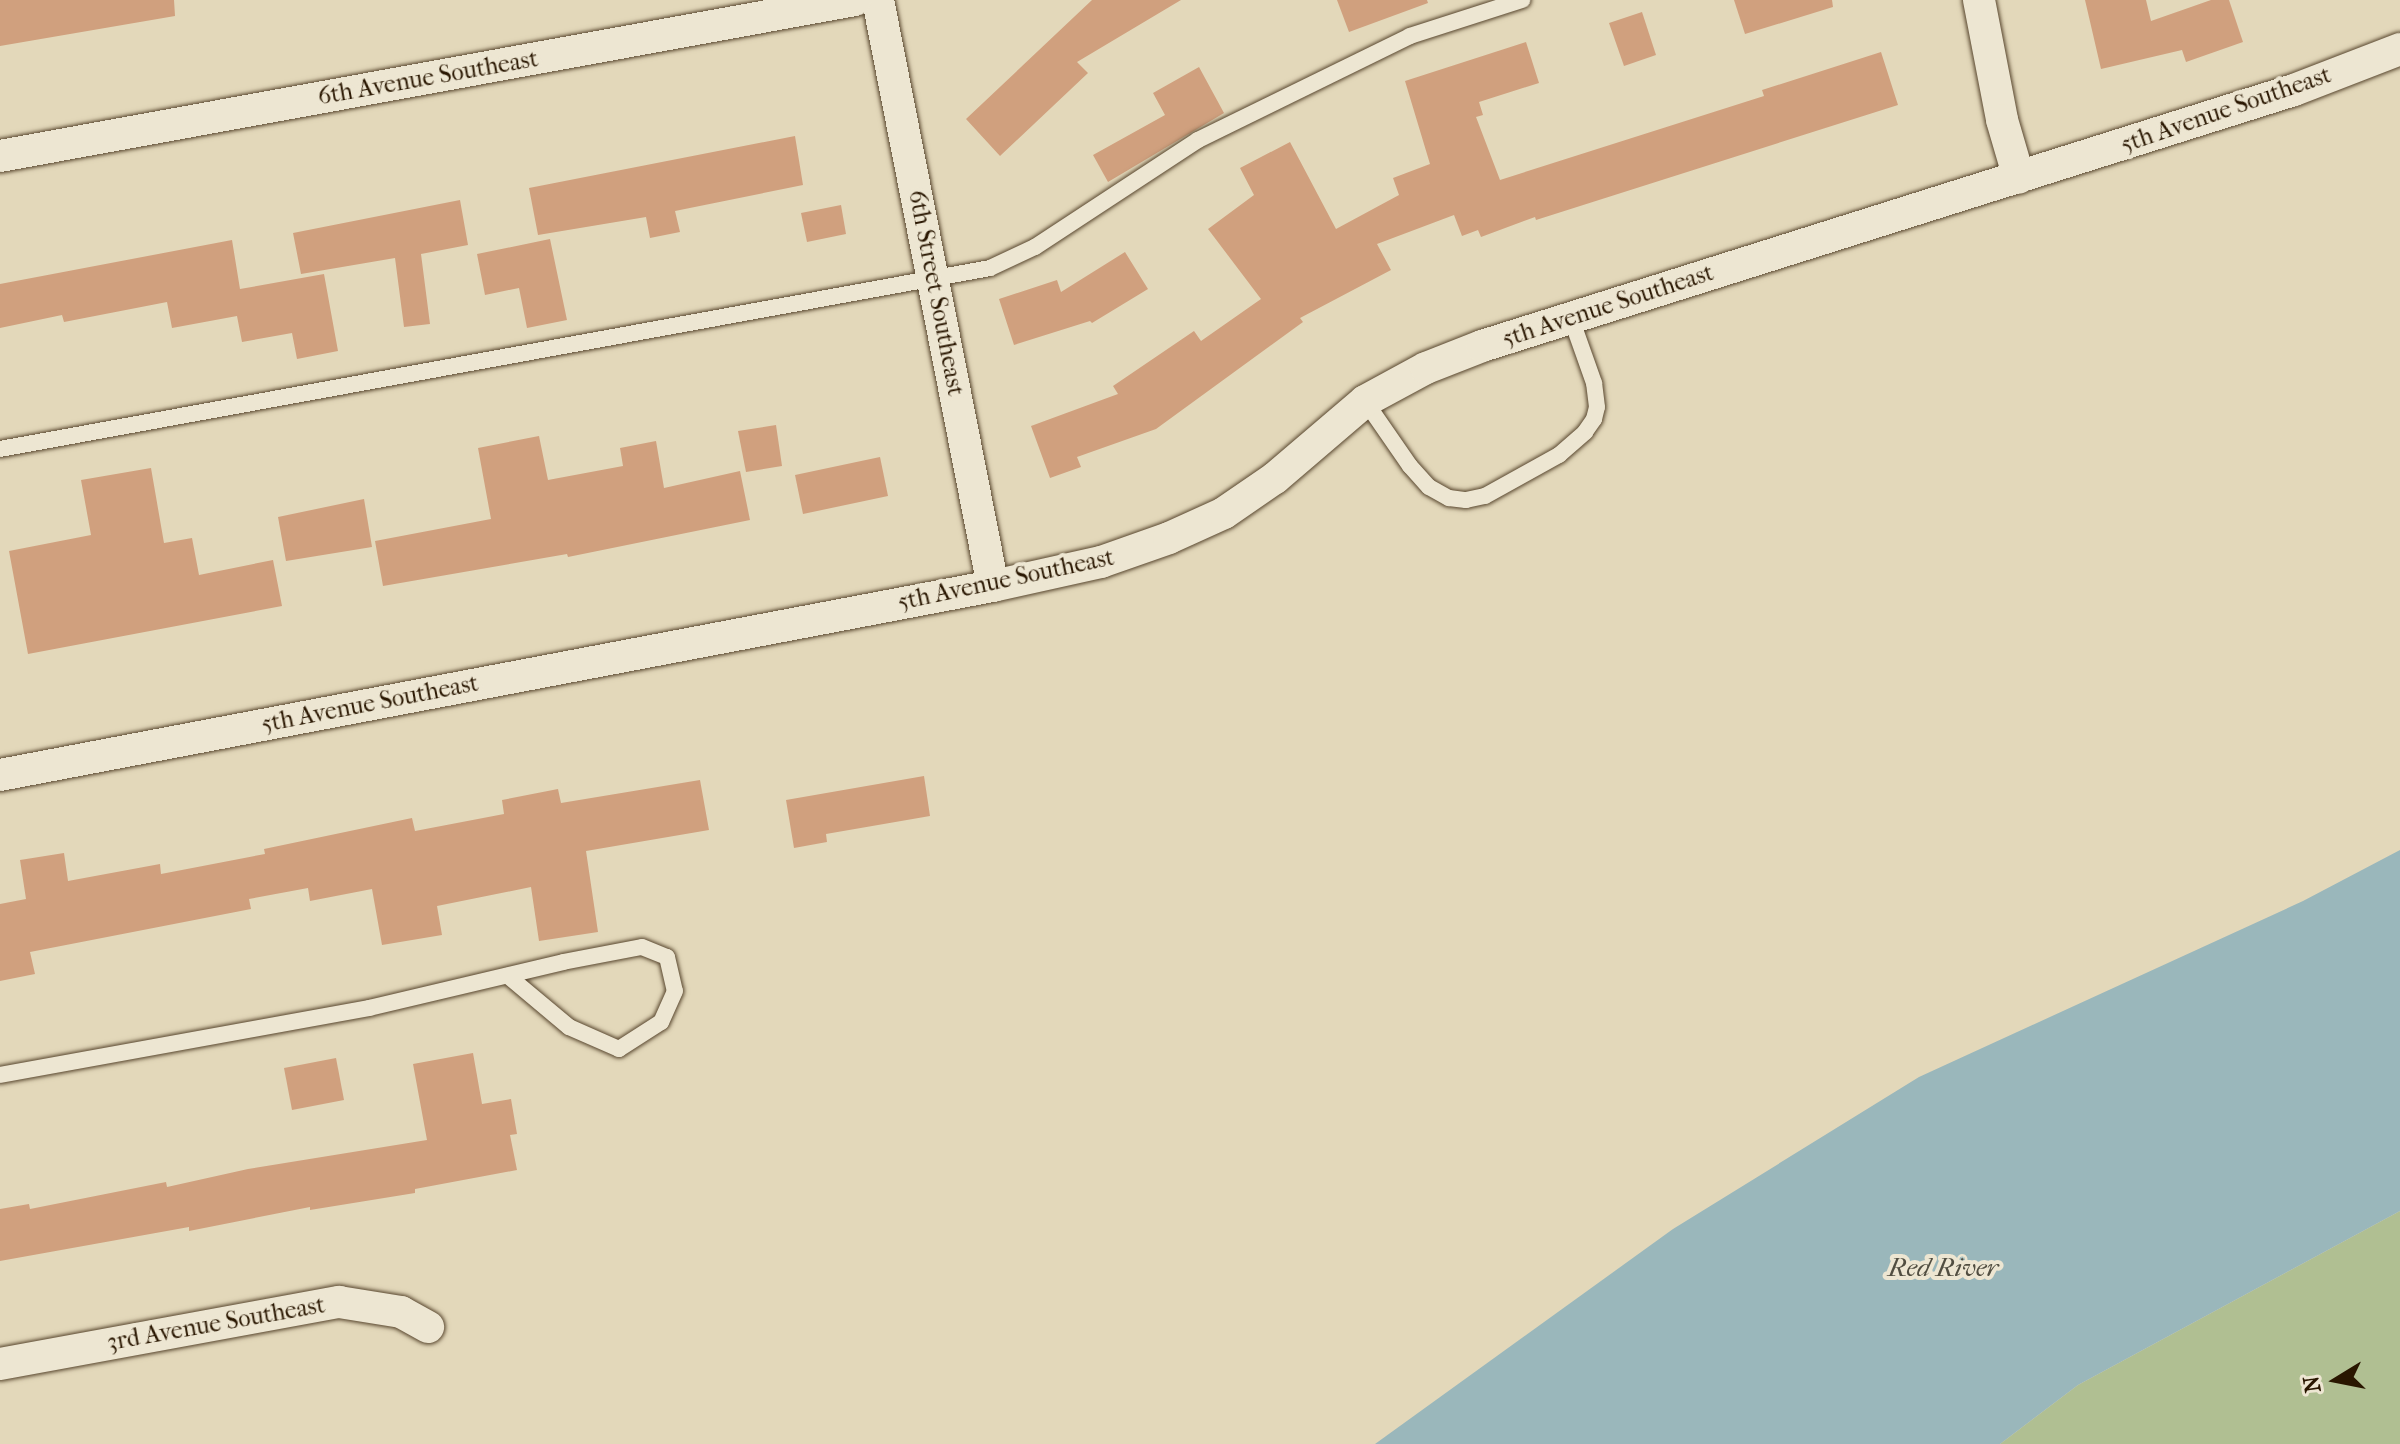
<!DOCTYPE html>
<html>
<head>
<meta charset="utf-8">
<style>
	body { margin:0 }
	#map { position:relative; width:2400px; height:1444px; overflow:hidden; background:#e3d8ba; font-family:"IM FELL French Canon",serif }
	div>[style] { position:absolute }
	.green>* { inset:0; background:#b0bf92 }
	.water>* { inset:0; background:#9ab7bb }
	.building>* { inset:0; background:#d0a07e }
	.roads { filter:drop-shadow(0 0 2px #58462e) drop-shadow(0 0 2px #58462e) }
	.lane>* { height:16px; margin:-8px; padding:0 8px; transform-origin:8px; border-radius:8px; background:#ede6d2 }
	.street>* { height:32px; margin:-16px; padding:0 16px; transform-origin:16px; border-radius:16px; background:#ede6d2 }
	span { translate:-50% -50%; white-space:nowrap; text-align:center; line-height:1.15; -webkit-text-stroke:8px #ede6d2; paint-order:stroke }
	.street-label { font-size:24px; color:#291600 }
	.water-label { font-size:26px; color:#514e41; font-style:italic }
	.north { position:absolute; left:2296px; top:1340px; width:80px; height:80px; -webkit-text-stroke:6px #ede6d2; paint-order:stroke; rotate:260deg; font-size:22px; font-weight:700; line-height:32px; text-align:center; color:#291600 }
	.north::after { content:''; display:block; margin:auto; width:28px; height:36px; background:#291600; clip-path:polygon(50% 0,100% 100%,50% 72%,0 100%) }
</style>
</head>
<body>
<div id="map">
	<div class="green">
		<i style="clip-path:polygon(2400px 1211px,2400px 1444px,2000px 1444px,2078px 1385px)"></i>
	</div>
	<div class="water">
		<i style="clip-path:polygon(2400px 850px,2400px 1211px,2078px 1385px,2000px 1444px,1375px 1444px,1673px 1229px,1919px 1077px,2303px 901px)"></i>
	</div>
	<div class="building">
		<i style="clip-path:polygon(0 0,174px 0,175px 16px,0 46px)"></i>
		<i style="clip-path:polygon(1092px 0,1181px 0,1077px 62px,1088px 73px,1000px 156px,966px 119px)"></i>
		<i style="clip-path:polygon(1337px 0,1427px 0,1428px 3px,1349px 32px)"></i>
		<i style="clip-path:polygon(1734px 0,1832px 0,1833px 7px,1745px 34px)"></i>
		<i style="clip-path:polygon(2085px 0,2146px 0,2151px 21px,2211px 0,2229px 0,2243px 42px,2186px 62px,2182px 50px,2101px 69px)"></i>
		<i style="clip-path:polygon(1642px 12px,1656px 55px,1624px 66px,1609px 23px)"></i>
		<i style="clip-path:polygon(1526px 42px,1539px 83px,1479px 102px,1483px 115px,1476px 117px,1500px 180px,1764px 96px,1762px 90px,1881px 52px,1898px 105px,1536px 220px,1535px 217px,1481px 237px,1478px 230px,1462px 236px,1454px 215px,1377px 244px,1391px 270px,1300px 318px,1303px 322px,1156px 429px,1077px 457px,1081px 467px,1050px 478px,1031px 426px,1118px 394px,1113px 386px,1194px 331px,1201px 341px,1261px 299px,1208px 229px,1254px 195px,1240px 168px,1290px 142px,1336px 229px,1399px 195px,1393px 178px,1430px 164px,1405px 81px)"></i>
		<i style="clip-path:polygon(1199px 67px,1224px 113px,1108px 182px,1093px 155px,1165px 115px,1153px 93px)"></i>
		<i style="clip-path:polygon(795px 136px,803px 185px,675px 211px,680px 232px,650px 238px,646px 217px,538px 235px,529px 188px)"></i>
		<i style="clip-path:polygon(460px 200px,468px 245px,421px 254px,430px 324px,404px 327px,395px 258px,301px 274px,293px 233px)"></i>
		<i style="clip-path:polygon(841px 205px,846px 234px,807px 242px,801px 213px)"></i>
		<i style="clip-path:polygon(550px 239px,567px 320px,527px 328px,519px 288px,485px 295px,477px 254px)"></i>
		<i style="clip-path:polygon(232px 240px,240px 289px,324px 274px,338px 351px,297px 359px,292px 333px,242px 342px,237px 316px,172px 328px,167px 302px,64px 322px,62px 315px,0 328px,0 284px)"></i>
		<i style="clip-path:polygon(1125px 252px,1148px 289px,1092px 323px,1090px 321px,1014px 345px,999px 299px,1057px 280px,1061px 292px)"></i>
		<i style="clip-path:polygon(776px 425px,782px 466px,746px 472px,738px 431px)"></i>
		<i style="clip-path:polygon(539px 436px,548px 480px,623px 466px,620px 448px,656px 441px,664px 488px,740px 471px,750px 520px,568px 557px,567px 554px,383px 586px,375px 541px,491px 519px,478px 448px)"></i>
		<i style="clip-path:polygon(880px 457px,888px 496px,803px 514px,795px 475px)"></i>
		<i style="clip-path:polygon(151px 468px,164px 543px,192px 538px,199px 575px,273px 560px,282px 606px,28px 654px,9px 551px,91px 535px,81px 480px)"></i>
		<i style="clip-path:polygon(364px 499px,372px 547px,286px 561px,278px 517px)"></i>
		<i style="clip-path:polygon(924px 776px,930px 816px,826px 834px,827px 842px,794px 848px,786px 800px)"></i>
		<i style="clip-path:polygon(700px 780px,709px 830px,586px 851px,598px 932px,539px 941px,531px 887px,437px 906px,442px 935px,382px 945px,372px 889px,310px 901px,308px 888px,249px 899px,251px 909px,30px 952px,35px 974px,0 981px,0 904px,26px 899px,20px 860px,64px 853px,68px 881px,160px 864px,161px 874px,265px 854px,264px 849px,412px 818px,415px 831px,504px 814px,502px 800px,558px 789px,561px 803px)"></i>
		<i style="clip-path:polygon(473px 1053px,482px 1104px,511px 1099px,517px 1134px,510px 1135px,517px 1170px,415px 1189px,415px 1193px,310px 1210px,310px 1207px,189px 1231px,189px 1227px,0 1261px,0 1209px,29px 1204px,30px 1209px,166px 1182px,167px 1187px,248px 1169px,427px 1140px,413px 1064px)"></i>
		<i style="clip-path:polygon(336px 1058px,344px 1100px,292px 1110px,284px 1068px)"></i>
	</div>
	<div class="roads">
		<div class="lane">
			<i style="left:1365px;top:401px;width:79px;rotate:55.3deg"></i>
			<i style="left:1410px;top:466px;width:28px;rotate:48deg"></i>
			<i style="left:1429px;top:487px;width:23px;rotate:29deg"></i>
			<i style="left:1449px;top:498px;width:17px;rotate:7deg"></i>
			<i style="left:1466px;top:500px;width:19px;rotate:-12deg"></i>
			<i style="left:1485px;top:496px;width:85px;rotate:-29deg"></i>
			<i style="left:1559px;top:455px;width:35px;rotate:-41deg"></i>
			<i style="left:1585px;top:432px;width:16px;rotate:-55deg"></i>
			<i style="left:1594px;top:419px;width:12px;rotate:-76deg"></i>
			<i style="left:1597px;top:407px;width:24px;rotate:-97deg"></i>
			<i style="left:1594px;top:383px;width:69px;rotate:-109.5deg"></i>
			<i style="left:0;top:449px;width:1006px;rotate:-10.36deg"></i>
			<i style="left:990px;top:268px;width:50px;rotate:-25deg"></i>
			<i style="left:1035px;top:247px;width:195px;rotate:-33.3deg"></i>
			<i style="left:1198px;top:140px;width:236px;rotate:-26.1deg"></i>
			<i style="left:1410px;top:36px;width:118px;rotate:-17.8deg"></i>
			<i style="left:0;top:1075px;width:375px;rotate:-10.3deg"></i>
			<i style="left:369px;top:1008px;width:199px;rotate:-13.3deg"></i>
			<i style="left:563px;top:962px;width:80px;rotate:-10.8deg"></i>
			<i style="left:642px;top:947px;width:27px;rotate:22deg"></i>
			<i style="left:667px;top:957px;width:35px;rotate:77deg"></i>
			<i style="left:675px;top:991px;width:34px;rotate:114deg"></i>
			<i style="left:661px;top:1022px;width:50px;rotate:147.3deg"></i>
			<i style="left:619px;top:1049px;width:55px;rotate:-156.3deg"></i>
			<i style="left:569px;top:1027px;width:80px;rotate:-140.1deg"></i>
		</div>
		<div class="street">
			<i style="left:878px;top:0;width:597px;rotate:78.9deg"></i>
			<i style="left:1979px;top:0;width:122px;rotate:79.1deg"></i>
			<i style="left:2002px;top:120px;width:60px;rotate:73.7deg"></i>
			<i style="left:0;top:156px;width:869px;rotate:-10.34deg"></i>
			<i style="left:0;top:775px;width:1011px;rotate:-10.78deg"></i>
			<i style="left:993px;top:586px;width:111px;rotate:-12.5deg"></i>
			<i style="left:1101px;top:562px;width:72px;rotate:-19.4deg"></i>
			<i style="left:1169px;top:538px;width:60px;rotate:-24.4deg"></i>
			<i style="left:1224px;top:513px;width:62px;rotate:-34.5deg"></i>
			<i style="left:1275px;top:478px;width:118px;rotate:-40.5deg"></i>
			<i style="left:1365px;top:401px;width:69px;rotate:-28.4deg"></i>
			<i style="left:1426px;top:368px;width:60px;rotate:-21.4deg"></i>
			<i style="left:1482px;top:346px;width:851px;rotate:-17.5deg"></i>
			<i style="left:2294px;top:90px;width:114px;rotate:-21.1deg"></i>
			<i style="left:0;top:1364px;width:345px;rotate:-10.4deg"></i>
			<i style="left:339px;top:1302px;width:63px;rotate:9.2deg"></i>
			<i style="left:401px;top:1312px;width:31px;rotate:29deg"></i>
		</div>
	</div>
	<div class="street-label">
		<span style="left:428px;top:78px;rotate:-10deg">6th Avenue Southeast</span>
		<span style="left:2226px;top:110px;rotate:-19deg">5th Avenue Southeast</span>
		<span style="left:936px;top:293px;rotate:79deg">6th Street Southeast</span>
		<span style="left:1608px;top:306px;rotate:-18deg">5th Avenue Southeast</span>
		<span style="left:1006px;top:580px;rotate:-12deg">5th Avenue Southeast</span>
		<span style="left:370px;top:704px;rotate:-11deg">5th Avenue Southeast</span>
		<span style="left:216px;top:1324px;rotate:-10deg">3rd Avenue Southeast</span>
	</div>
	<div class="water-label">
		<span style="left:1943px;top:1268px">Red River</span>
	</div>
	<div class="north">N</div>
</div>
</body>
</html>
